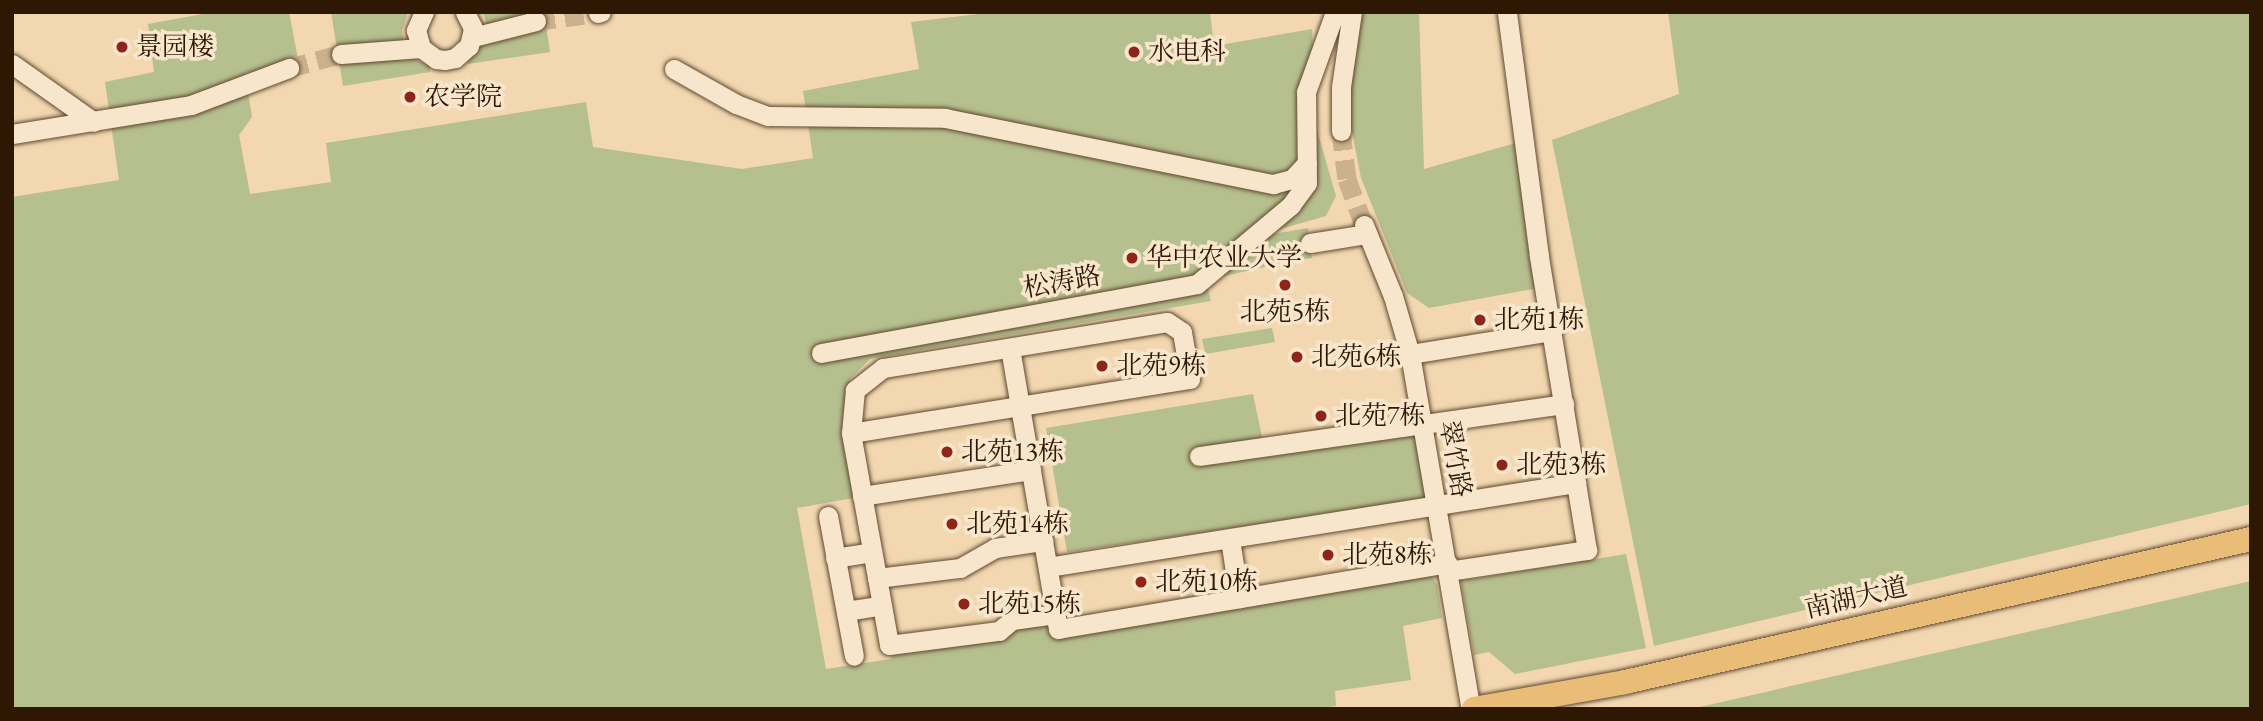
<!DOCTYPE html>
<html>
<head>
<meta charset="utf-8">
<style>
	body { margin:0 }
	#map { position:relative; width:2263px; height:721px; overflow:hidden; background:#f2d7b0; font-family:"EB Garamond","Noto Serif SC",serif }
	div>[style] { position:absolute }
	.green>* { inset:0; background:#b6bf8e }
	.minor-tunnel>* { height:19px; margin-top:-9.5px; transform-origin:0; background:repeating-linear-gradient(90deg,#cbb18d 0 19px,transparent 0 29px) }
	.roads { filter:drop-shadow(0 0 2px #60482e) drop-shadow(0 0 2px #60482e) }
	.minor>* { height:19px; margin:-9.5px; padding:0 9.5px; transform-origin:9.5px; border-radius:9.5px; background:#f7e5cc }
	.major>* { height:24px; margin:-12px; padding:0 12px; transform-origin:12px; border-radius:12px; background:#e9bc78 }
	.dots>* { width:19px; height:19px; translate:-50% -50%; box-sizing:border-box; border:4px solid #f7e5cc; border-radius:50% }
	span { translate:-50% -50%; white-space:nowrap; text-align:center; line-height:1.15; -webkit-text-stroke:7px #f7e5cc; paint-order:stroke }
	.poi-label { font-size:26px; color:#2f1803 }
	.left { translate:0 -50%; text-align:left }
	.street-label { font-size:26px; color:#2f1803 }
	.frame { position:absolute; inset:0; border:14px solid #2f1803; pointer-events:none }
</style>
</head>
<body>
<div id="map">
	<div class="green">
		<i style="clip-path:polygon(214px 12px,289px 12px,299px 64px,245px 73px,252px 117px,239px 135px,250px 194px,331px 182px,326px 143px,586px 102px,593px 147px,742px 169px,813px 158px,803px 91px,919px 69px,911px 22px,995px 12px,1210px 12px,1214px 46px,1312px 29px,1317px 130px,1336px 196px,1326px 216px,1263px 234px,1265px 267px,1206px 280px,1211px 301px,870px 359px,850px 379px,843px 414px,859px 497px,797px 508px,826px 669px,891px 659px,893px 650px,1013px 625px,1051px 620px,1054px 638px,1430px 572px,1437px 585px,1442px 618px,1403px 626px,1411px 680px,1335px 691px,1336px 706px,1309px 709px,12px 709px,12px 197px,119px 180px,105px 82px,154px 72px,148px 24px)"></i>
		<i style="clip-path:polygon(331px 12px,408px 12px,402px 31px,405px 46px,416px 60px,430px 66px,430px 72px,343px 86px)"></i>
		<i style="clip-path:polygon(483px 12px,544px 12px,550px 52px,468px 64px,467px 59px,484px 41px,487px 25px)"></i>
		<i style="clip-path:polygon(1360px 12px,1419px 12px,1424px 169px,1523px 141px,1544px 287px,1429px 308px,1407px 293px,1361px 178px,1346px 102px)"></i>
		<i style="clip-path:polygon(1668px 12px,2251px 12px,2251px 504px,1654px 646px,1552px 140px,1679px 94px)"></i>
		<i style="clip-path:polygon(1308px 228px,1312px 258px,1272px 265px,1267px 235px)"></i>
		<i style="clip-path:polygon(1272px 328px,1275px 342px,1205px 354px,1202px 339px)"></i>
		<i style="clip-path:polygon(1253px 394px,1266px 456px,1420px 433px,1432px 499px,1067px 552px,1046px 428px)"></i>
		<i style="clip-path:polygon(1626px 554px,1646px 648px,1515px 674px,1489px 652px,1474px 655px,1461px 581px)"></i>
		<i style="clip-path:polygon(2251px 581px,2251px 709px,1691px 709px)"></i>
	</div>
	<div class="minor-tunnel">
		<i style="left:536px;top:21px;width:63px;rotate:-7.4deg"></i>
		<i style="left:289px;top:68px;width:54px;rotate:-15.1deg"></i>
		<i style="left:1341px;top:131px;width:48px;rotate:82.9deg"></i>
		<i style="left:1347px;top:179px;width:49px;rotate:69.7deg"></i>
	</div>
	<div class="roads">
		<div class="minor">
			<i style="left:424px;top:12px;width:20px;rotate:114deg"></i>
			<i style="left:416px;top:30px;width:19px;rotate:74deg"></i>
			<i style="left:421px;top:48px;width:19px;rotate:36deg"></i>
			<i style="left:436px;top:59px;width:9px;rotate:6deg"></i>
			<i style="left:445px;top:60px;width:10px;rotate:-11deg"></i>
			<i style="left:455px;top:58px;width:18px;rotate:-41deg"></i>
			<i style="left:469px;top:46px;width:18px;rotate:-77deg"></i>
			<i style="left:473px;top:28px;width:18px;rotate:-117deg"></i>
			<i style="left:598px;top:13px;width:3px;rotate:-18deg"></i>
			<i style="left:473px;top:37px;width:65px;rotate:-14.3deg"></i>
			<i style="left:341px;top:54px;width:80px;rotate:-4.3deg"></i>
			<i style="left:12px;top:64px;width:100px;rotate:35.3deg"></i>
			<i style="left:674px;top:69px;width:71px;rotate:29.4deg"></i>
			<i style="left:736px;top:104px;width:34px;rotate:21deg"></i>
			<i style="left:768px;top:116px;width:177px;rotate:0.6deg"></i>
			<i style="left:945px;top:118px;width:335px;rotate:11.4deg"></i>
			<i style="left:1273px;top:184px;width:20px;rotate:-15deg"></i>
			<i style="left:1292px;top:179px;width:22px;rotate:-47deg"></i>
			<i style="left:1341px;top:131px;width:44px;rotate:-90deg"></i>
			<i style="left:1341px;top:87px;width:76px;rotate:-81.7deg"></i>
			<i style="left:12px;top:134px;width:181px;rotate:-9.2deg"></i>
			<i style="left:191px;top:105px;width:105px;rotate:-20.7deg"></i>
			<i style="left:1364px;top:225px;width:77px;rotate:67.8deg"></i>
			<i style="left:1393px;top:296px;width:60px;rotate:73.7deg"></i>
			<i style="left:1410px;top:354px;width:360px;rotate:80.3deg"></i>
			<i style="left:1310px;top:243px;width:58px;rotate:-9deg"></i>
			<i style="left:1010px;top:348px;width:285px;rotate:80.3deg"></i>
			<i style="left:1058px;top:629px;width:395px;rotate:-9.6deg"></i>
			<i style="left:821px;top:353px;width:382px;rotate:-10.4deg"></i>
			<i style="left:1197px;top:284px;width:123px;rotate:-40deg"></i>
			<i style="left:1291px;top:205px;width:27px;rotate:-54deg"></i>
			<i style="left:1307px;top:183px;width:91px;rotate:-90.6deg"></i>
			<i style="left:1306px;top:92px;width:85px;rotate:-70.1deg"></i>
			<i style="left:1410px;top:354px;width:144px;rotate:-9.2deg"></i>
			<i style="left:851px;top:433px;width:343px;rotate:-9.1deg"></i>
			<i style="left:1190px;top:379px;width:48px;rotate:-99.7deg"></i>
			<i style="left:1182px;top:332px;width:18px;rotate:-146deg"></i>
			<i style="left:1167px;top:322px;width:288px;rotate:170.8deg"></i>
			<i style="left:883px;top:368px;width:36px;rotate:142deg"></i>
			<i style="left:855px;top:390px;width:43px;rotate:95.3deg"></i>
			<i style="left:851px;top:433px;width:215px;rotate:79.8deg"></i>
			<i style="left:889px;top:645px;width:111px;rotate:-7.3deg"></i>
			<i style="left:999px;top:631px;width:17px;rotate:-40deg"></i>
			<i style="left:1012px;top:620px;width:44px;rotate:-7.8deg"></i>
			<i style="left:1199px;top:456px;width:369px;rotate:-8.1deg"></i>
			<i style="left:862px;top:496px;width:171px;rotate:-8.7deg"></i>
			<i style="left:828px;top:516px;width:142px;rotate:79.5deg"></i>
			<i style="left:1230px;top:539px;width:60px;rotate:81.3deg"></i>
			<i style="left:835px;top:558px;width:37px;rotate:-9deg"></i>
			<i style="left:1048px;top:567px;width:535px;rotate:-9.04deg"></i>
			<i style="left:1448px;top:571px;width:141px;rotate:-8.6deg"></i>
			<i style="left:1587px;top:550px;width:298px;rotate:-99.3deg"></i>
			<i style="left:1539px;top:256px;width:246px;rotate:-97.5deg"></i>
			<i style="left:877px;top:578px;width:84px;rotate:-6.9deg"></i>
			<i style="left:960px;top:568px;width:40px;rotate:-29.7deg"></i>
			<i style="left:995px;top:548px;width:49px;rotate:-8.3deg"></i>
			<i style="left:846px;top:611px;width:36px;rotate:-9deg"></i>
		</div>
		<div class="major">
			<i style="left:1474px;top:709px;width:153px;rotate:-10.1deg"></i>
			<i style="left:1625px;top:682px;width:642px;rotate:-12.87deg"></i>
		</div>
	</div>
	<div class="dots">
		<i style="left:122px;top:47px;background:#8f2418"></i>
		<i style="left:1134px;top:52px;background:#8f2418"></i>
		<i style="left:410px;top:97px;background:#8f2418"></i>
		<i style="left:1132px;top:258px;background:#8f2418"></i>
		<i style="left:1285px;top:285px;background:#8f2418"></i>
		<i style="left:1480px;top:320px;background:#8f2418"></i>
		<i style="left:1297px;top:357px;background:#8f2418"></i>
		<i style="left:1102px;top:366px;background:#8f2418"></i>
		<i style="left:1321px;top:416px;background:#8f2418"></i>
		<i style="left:947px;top:452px;background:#8f2418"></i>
		<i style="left:1502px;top:465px;background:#8f2418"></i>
		<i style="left:952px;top:524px;background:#8f2418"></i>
		<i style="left:1328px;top:555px;background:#8f2418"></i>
		<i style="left:1141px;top:582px;background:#8f2418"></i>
		<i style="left:964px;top:604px;background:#8f2418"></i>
	</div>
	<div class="poi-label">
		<span class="left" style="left:136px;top:47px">景园楼</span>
		<span class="left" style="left:1148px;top:52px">水电科</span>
		<span class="left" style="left:424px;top:97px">农学院</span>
		<span class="left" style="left:1146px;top:258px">华中农业大学</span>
		<span style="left:1285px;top:312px">北苑5栋</span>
		<span class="left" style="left:1494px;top:320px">北苑1栋</span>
		<span class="left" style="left:1311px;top:357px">北苑6栋</span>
		<span class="left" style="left:1116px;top:366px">北苑9栋</span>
		<span class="left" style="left:1335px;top:416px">北苑7栋</span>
		<span class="left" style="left:961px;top:452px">北苑13栋</span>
		<span class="left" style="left:1516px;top:465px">北苑3栋</span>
		<span class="left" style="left:966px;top:524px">北苑14栋</span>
		<span class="left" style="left:1342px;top:555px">北苑8栋</span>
		<span class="left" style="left:1155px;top:582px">北苑10栋</span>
		<span class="left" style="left:978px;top:604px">北苑15栋</span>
	</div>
	<div class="street-label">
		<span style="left:1062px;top:282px;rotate:-10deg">松涛路</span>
		<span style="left:1455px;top:459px;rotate:80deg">翠竹路</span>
		<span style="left:1856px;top:598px;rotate:-13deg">南湖大道</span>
	</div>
	<div class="frame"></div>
</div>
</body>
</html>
